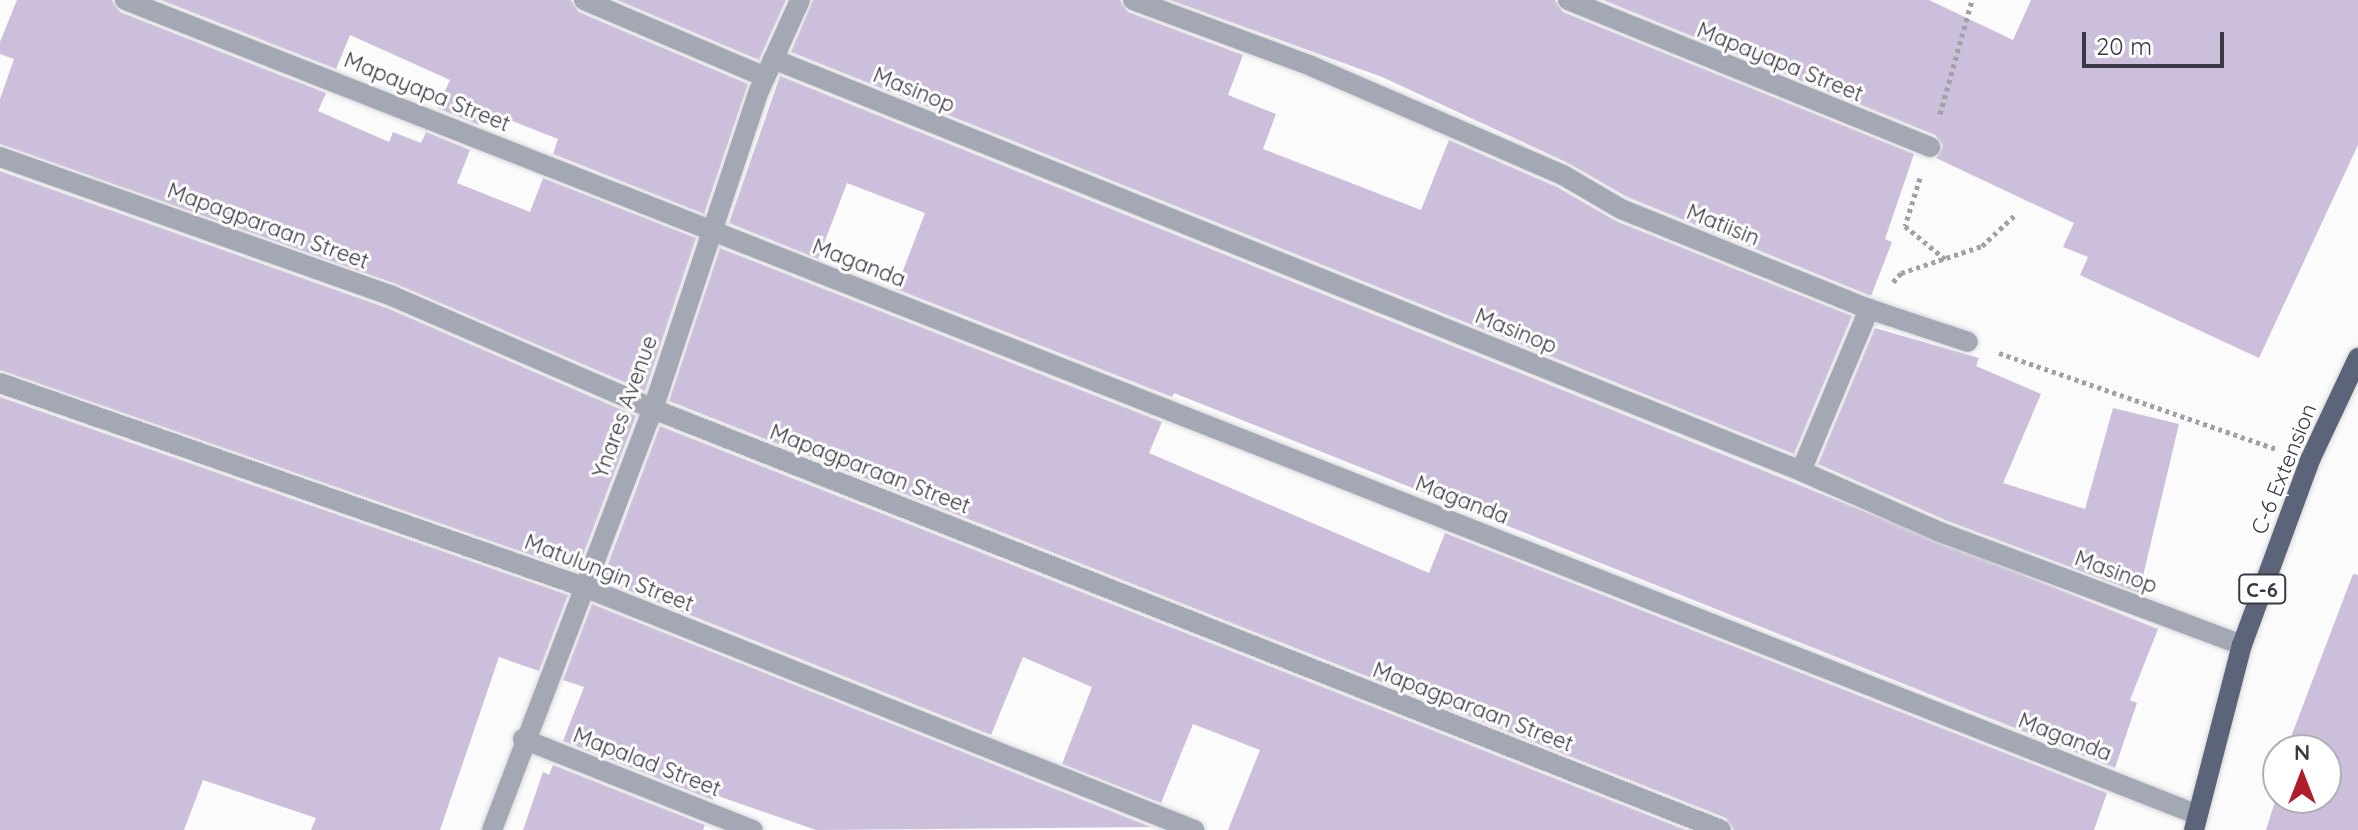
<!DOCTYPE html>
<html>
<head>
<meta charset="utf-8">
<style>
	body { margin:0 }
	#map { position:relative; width:2358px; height:830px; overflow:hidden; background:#fbfbfb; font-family:Quicksand,sans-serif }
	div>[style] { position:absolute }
	.building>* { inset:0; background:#ccbfdb }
	.path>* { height:5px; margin-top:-2.5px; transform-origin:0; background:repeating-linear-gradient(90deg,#a0a0a5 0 4px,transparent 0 8px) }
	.roads { filter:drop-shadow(0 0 2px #d8d8da) drop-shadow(0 0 2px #d8d8da) }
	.street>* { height:20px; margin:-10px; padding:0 10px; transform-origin:10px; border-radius:10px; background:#a3a8b4 }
	.primary>* { height:20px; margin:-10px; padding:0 10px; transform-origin:10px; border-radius:10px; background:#5c6479 }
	span { translate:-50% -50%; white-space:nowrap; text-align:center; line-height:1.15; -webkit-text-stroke:6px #fff; paint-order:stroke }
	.shield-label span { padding:2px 6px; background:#fff; border:2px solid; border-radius:6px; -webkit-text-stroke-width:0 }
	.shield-label { font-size:20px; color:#393844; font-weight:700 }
	.street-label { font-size:22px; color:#393844 }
	.north { position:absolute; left:2262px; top:734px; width:80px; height:80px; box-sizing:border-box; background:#fff; border:2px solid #b0afb4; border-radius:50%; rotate:0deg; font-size:22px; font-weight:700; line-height:32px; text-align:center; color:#393844 }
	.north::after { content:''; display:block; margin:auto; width:28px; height:36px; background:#b01e2b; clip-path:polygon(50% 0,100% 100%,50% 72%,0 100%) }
	.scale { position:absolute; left:2082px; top:32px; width:142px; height:36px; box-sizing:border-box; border:4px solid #393844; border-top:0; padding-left:10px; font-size:24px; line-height:28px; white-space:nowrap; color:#393844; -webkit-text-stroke:6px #fff; paint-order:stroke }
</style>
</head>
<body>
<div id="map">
	<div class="building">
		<i style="clip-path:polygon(17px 0,112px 0,120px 12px,326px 93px,318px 111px,389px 142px,393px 132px,421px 143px,426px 132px,470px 150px,457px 183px,530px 212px,543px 178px,696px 238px,645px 391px,396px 284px,0 144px,0 99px,14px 59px,0 54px,0 42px)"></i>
		<i style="clip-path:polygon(161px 0,571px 0,579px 12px,748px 84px,704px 214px,553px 154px,558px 139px,485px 110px,479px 125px,437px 108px,450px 80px,350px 35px,336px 69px)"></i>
		<i style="clip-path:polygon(617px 0,786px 0,759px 60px)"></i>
		<i style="clip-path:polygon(813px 0,1120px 0,1128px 12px,1243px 55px,1228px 95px,1276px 114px,1263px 149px,1421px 210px,1449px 140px,1557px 187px,1616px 221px,1852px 316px,1794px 454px,791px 52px)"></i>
		<i style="clip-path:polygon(1170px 0,1555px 0,1563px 12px,1914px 154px,1885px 239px,1892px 242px,1871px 296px,1627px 197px,1568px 163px,1382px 77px)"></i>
		<i style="clip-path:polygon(1603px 0,1929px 0,2013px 40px,2031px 0,2358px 0,2358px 145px,2259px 358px,2080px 275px,2088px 257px,2063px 247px,2074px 223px,1936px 158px,1943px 146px,1935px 135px)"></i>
		<i style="clip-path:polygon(780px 76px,2158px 629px,2130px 700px,2137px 703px,2115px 768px,1174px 393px,1172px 397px,896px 289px,925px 213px,847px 183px,818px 259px,729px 223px)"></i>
		<i style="clip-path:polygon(0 171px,387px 308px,636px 416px,577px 571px,0 370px)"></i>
		<i style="clip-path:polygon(720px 248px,1162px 422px,1149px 453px,1429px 573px,1445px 533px,2107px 793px,2094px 830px,1734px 830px,1726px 818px,669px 401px)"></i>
		<i style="clip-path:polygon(1875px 328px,1979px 358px,1976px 366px,2041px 394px,2003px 483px,2085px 509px,2113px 408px,2179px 424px,2139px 593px,1945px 520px,1818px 464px)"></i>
		<i style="clip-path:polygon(0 397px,568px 595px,539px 671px,499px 657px,440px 830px,311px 830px,316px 818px,203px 780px,184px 830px,0 830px)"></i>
		<i style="clip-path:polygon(660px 426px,1686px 830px,1228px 830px,1260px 750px,1193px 724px,1161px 803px,1062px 764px,1092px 687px,1023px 657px,991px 735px,602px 580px)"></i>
		<i style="clip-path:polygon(2353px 574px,2358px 575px,2358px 830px,2266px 830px,2278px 792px,2278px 798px,2326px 798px,2326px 750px,2286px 750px)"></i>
		<i style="clip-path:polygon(592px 604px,1151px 827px,816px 830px,715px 795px,713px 800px,563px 741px,584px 687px,563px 680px)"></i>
		<i style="clip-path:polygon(553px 765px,705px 825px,703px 830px,523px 830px,543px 772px,549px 775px)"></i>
	</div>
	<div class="path">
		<i style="left:1940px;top:114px;width:118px;rotate:-74.3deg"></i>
		<i style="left:1920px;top:178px;width:50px;rotate:107.4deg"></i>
		<i style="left:1905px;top:226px;width:52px;rotate:39.5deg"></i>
		<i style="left:1893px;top:282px;width:12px;rotate:-48deg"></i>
		<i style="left:1901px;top:273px;width:85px;rotate:-18.4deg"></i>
		<i style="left:1982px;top:246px;width:45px;rotate:-43.2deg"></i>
		<i style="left:1999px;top:353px;width:293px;rotate:19.1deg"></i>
	</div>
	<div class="roads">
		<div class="street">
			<i style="left:125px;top:0;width:2225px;rotate:21.46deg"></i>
			<i style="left:584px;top:0;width:197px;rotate:23deg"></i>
			<i style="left:1133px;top:0;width:190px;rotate:20.3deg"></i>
			<i style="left:1311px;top:66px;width:275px;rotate:23.4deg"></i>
			<i style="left:1563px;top:175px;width:67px;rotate:30.4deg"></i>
			<i style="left:1621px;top:209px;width:267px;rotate:22deg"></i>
			<i style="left:1869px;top:309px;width:104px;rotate:18.4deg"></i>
			<i style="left:1568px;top:0;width:391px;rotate:22.1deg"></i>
			<i style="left:773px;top:59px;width:1107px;rotate:21.84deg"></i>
			<i style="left:1801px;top:471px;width:152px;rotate:23.7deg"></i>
			<i style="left:1940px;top:532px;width:322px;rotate:20.5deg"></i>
			<i style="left:0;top:157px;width:416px;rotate:19.5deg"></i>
			<i style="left:392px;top:296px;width:284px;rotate:23.4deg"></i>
			<i style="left:653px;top:409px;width:1148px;rotate:21.51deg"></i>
			<i style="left:0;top:383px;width:619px;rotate:19.26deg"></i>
			<i style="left:584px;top:587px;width:657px;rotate:21.72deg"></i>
			<i style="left:1801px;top:471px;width:176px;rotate:-67.2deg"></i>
			<i style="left:523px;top:739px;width:247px;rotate:21.6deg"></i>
			<i style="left:492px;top:830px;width:451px;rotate:-69.1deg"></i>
			<i style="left:653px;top:409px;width:335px;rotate:-71.6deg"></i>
			<i style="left:759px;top:91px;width:100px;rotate:-65.7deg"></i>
		</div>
		<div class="primary">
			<i style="left:2194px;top:830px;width:191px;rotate:-75.5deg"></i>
			<i style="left:2242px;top:645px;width:197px;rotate:-69.8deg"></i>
			<i style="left:2310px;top:460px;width:113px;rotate:-64.8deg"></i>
		</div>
	</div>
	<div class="shield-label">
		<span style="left:2262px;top:589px">C-6</span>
	</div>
	<div class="street-label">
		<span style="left:1780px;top:62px;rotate:22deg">Mapayapa Street</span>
		<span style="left:914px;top:90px;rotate:22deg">Masinop</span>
		<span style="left:427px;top:92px;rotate:22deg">Mapayapa Street</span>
		<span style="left:1723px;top:225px;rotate:22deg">Matiisin</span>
		<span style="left:268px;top:226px;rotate:20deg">Mapagparaan Street</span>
		<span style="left:859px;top:263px;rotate:21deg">Maganda</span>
		<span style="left:1516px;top:331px;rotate:22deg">Masinop</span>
		<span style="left:625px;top:407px;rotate:-70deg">Ynares Avenue</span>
		<span style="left:870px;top:469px;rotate:21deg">Mapagparaan Street</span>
		<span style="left:2284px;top:469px;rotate:-68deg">C-6 Extension</span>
		<span style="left:1462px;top:500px;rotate:21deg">Maganda</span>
		<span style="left:2116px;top:572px;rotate:20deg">Masinop</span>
		<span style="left:609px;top:573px;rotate:21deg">Matulungin Street</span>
		<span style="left:1473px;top:707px;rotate:21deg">Mapagparaan Street</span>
		<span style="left:2065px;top:737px;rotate:21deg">Maganda</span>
		<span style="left:647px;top:762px;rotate:21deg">Mapalad Street</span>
	</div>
	<div class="north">N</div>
	<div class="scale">20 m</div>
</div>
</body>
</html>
